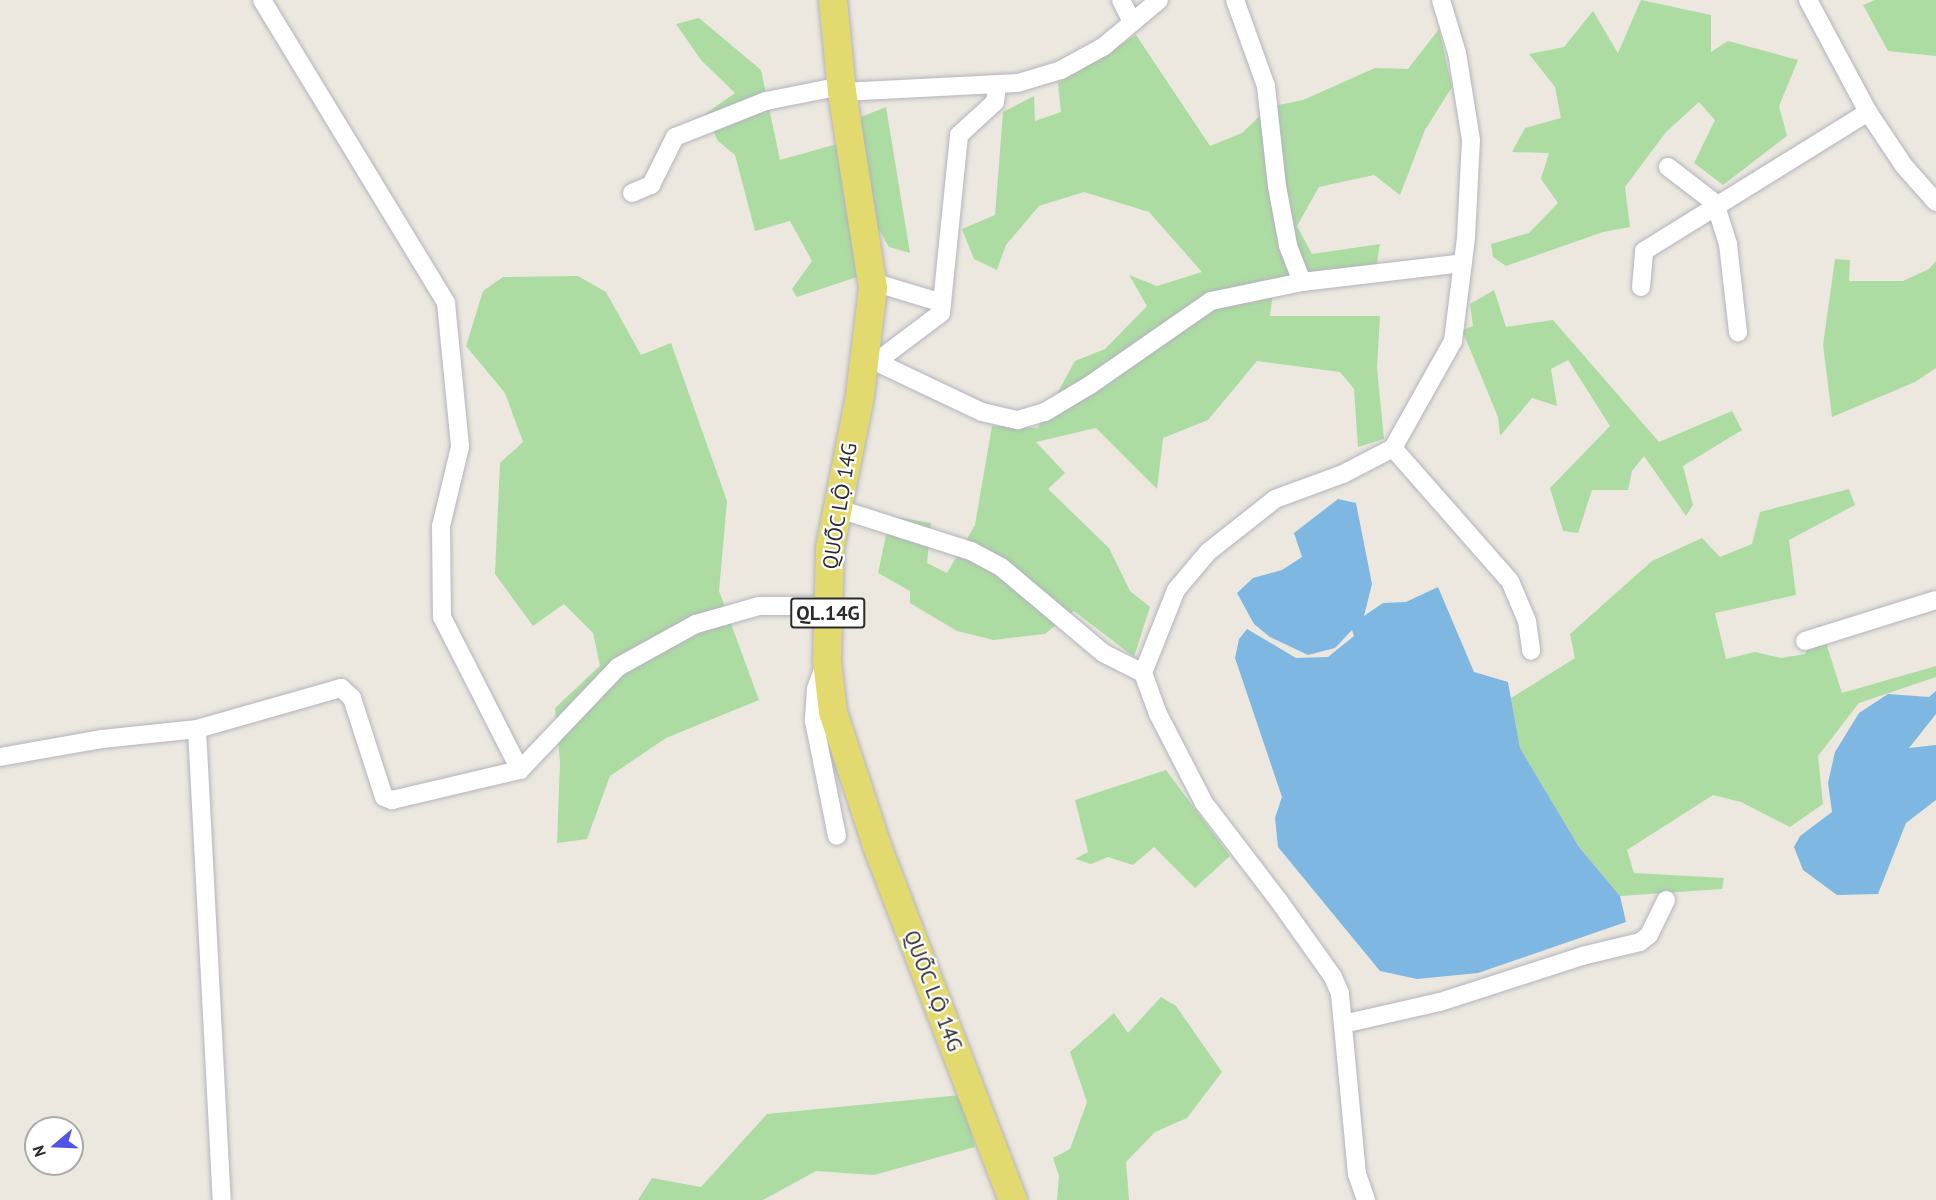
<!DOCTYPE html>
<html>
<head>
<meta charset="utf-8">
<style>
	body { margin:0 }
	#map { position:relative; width:1936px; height:1200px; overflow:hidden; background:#ece8df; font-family:"PT Sans",sans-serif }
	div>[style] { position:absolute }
	.green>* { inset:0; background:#acdca2 }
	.water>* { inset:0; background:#7eb7e2 }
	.roads { filter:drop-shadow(0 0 2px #b3b3bd) drop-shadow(0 0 2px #b3b3bd) }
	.street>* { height:18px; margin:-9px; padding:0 9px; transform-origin:9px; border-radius:9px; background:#fff }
	.primary>* { height:28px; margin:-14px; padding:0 14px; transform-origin:14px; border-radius:14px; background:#e2da6e }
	span { translate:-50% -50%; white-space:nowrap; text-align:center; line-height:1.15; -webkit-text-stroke:4.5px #fff; paint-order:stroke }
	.shield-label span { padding:2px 4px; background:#fff; border:2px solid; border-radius:4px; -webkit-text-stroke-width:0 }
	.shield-label { font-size:20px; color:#2b2b2b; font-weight:700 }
	.street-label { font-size:21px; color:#2b2b2b }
	.north { position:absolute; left:24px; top:1116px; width:60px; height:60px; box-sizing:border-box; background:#fff; border:2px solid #aaa; border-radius:50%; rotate:251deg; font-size:16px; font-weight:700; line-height:24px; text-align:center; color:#2b2b2b }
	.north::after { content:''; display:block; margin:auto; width:21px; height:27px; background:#5155e7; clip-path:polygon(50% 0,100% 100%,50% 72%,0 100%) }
</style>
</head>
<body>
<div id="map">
	<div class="green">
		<i style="clip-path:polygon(1641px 0,1711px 15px,1711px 52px,1728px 41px,1798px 60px,1779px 106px,1787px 136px,1723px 185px,1694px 163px,1715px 120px,1699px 102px,1666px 132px,1625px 187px,1630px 227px,1603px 232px,1506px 266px,1493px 257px,1491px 244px,1529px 233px,1558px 203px,1541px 179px,1549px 153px,1512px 152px,1525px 128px,1561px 118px,1555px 87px,1529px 54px,1564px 47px,1593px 11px,1618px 53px)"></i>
		<i style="clip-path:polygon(1875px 0,1936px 0,1936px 56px,1888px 51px,1863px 5px)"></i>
		<i style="clip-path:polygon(699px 18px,761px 70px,780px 160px,862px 137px,861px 117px,886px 107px,910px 253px,889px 247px,846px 175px,857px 277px,797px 297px,792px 289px,812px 261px,790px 221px,755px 231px,735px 155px,718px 141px,705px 114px,735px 93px,701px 60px,676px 24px)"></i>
		<i style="clip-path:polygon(1439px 29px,1452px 87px,1425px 130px,1400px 195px,1374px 175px,1319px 187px,1297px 226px,1312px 254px,1380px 244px,1376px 269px,1274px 284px,1270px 316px,1380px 316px,1377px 368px,1384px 439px,1358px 447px,1354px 389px,1340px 372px,1257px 361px,1208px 420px,1163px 438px,1157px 489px,1096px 428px,1036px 442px,1065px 473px,1048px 489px,1109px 548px,1130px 591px,1150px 607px,1134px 657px,1074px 611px,1045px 634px,993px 640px,957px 631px,910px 603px,910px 591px,878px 573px,890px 516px,931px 523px,927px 563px,947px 573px,975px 525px,992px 426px,1038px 428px,1075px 361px,1105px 349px,1147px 306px,1129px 275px,1157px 286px,1202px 272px,1149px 212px,1084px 192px,1039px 206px,1006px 245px,997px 270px,974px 259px,962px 229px,995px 215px,1003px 112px,1034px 96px,1035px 121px,1061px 112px,1058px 83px,1136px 35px,1210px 146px,1242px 133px,1269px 107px,1303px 100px,1375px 68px,1408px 69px)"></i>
		<i style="clip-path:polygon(1835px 259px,1850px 260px,1849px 281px,1903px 281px,1929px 269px,1936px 261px,1936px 368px,1915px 382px,1832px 417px,1823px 345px)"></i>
		<i style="clip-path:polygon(578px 276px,606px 292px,641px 355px,671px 343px,727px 501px,719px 591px,759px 700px,666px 738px,610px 776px,587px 839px,557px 843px,560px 762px,555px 708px,600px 666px,593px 633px,564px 604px,533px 626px,495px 574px,500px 463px,523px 442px,505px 393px,466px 346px,483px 291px,503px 277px)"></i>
		<i style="clip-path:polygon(1494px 290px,1506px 327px,1553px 320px,1659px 442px,1732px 411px,1742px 430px,1683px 466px,1693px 505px,1686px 516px,1644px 456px,1632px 471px,1628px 490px,1592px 490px,1578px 533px,1563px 531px,1550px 488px,1610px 426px,1568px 360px,1551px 369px,1557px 406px,1532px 398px,1500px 436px,1498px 417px,1462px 330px,1473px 326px,1470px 304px)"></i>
		<i style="clip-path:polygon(1849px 489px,1855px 505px,1789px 540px,1796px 595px,1715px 613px,1726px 659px,1755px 652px,1781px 658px,1805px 654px,1820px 624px,1842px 693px,1936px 666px,1936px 677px,1859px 703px,1818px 756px,1823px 804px,1790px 827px,1741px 802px,1713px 795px,1627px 850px,1634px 873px,1724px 878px,1722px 889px,1620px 896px,1579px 847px,1520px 748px,1511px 698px,1575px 658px,1570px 634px,1652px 561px,1702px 538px,1720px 557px,1752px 544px,1760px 512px)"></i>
		<i style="clip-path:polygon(1166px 770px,1230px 856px,1195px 888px,1154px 847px,1133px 865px,1108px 857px,1091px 864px,1075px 859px,1088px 852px,1075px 800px)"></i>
		<i style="clip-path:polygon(1161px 997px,1176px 1006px,1222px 1072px,1187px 1118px,1155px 1132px,1126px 1162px,1129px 1200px,1057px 1200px,1059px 1176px,1053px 1158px,1070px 1149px,1087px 1102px,1070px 1052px,1114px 1013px,1128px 1033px)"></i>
		<i style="clip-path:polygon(961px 1095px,975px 1147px,874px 1175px,816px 1171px,763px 1200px,638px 1200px,652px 1178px,701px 1187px,767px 1114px)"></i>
	</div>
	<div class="water">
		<i style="clip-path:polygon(1338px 499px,1356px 503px,1372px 584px,1364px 616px,1383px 603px,1406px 602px,1438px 587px,1474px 672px,1508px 682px,1520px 748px,1579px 847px,1620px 896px,1626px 922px,1478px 973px,1417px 979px,1380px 971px,1278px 847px,1275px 818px,1282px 797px,1235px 658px,1239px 639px,1247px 629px,1296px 658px,1328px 657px,1354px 636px,1352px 630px,1335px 648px,1308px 655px,1270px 637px,1254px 624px,1237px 593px,1253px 578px,1282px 570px,1302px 557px,1294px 533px)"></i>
		<i style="clip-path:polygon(1936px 691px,1936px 714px,1909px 748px,1936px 745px,1936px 800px,1906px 823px,1878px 894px,1837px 895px,1803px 870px,1794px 847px,1800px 836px,1832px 812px,1828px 783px,1835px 752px,1859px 713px,1888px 694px,1929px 697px)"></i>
	</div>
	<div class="roads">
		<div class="street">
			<i style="left:262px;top:0;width:354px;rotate:58.7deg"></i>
			<i style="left:446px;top:303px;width:145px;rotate:84.4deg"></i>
			<i style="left:460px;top:447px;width:81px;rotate:103.5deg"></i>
			<i style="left:441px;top:526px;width:91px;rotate:89.4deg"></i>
			<i style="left:442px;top:617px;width:172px;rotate:63deg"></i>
			<i style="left:1121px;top:0;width:25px;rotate:63deg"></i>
			<i style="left:1808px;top:0;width:127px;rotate:61.8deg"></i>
			<i style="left:1868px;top:112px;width:65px;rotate:56.3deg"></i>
			<i style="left:1904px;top:166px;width:48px;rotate:48.4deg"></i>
			<i style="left:842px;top:92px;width:176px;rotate:-2.9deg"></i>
			<i style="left:1018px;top:83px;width:45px;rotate:-16.8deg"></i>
			<i style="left:1061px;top:70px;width:48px;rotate:-28.7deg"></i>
			<i style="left:1103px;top:47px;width:73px;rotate:-40deg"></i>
			<i style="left:1668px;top:167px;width:59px;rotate:37.5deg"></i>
			<i style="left:1715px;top:203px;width:43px;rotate:72.4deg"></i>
			<i style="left:1728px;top:244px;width:89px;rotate:83.5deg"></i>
			<i style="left:632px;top:193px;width:21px;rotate:-23deg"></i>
			<i style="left:651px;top:185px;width:54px;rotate:-63.4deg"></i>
			<i style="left:675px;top:137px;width:98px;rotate:-21.6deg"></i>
			<i style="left:766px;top:101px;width:77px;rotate:-11.2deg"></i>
			<i style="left:873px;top:282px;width:72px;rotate:16.9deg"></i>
			<i style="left:1302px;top:282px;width:162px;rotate:-6.7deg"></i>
			<i style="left:1641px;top:287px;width:36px;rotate:-85deg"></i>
			<i style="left:1644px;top:251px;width:264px;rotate:-31.8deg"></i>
			<i style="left:866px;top:357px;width:128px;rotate:25.4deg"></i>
			<i style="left:982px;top:412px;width:37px;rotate:13deg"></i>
			<i style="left:1018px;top:420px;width:28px;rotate:-17deg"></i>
			<i style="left:1045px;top:412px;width:52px;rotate:-31deg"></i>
			<i style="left:1090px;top:385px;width:147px;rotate:-34.8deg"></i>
			<i style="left:1211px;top:301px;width:93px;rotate:-11.8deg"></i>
			<i style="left:1302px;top:282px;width:40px;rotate:-111deg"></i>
			<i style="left:1288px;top:245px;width:60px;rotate:-100.6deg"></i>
			<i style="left:1277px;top:186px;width:101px;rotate:-96.3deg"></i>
			<i style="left:1266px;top:86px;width:91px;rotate:-109.8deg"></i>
			<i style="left:876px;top:362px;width:81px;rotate:-37deg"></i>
			<i style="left:941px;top:313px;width:179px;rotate:-84.2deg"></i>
			<i style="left:959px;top:135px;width:49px;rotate:-42.5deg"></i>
			<i style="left:995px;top:102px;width:16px;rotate:-83deg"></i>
			<i style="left:1393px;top:448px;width:177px;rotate:48.7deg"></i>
			<i style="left:1510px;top:581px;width:43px;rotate:67deg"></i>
			<i style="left:1527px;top:621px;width:30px;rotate:82deg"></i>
			<i style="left:836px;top:508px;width:142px;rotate:17.7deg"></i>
			<i style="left:971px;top:551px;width:34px;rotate:28deg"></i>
			<i style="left:1001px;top:567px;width:133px;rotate:40.1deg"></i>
			<i style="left:1103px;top:653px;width:45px;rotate:26.6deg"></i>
			<i style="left:1805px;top:641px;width:137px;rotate:-17.4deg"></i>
			<i style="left:824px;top:667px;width:23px;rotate:110deg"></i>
			<i style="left:816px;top:689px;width:32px;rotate:94deg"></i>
			<i style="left:814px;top:721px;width:117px;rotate:78.7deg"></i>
			<i style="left:197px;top:729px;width:472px;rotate:87deg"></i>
			<i style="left:0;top:757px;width:104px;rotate:-10deg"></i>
			<i style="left:102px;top:739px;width:96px;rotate:-6deg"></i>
			<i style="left:197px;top:729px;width:150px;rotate:-15.9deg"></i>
			<i style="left:341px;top:688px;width:15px;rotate:42deg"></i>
			<i style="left:352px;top:698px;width:104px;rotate:72.1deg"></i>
			<i style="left:384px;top:797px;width:9px;rotate:21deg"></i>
			<i style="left:392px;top:800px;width:131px;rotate:-13.2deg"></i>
			<i style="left:520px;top:770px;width:142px;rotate:-46.4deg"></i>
			<i style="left:618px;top:667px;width:89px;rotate:-28.9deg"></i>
			<i style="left:696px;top:624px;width:66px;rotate:-15.9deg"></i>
			<i style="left:759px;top:606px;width:69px"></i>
			<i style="left:1343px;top:1024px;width:99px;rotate:-12.8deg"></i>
			<i style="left:1440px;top:1002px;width:149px;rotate:-17.9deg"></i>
			<i style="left:1582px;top:956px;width:60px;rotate:-13.6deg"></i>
			<i style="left:1640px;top:942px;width:11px;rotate:-38deg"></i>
			<i style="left:1649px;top:935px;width:39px;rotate:-64deg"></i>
			<i style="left:1366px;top:1200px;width:28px;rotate:-109deg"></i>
			<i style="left:1357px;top:1174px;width:182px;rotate:-95.4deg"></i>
			<i style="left:1340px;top:993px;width:17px;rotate:-114deg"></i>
			<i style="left:1333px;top:977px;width:93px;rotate:-125.4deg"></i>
			<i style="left:1279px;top:901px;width:123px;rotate:-127.4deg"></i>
			<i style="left:1204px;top:803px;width:100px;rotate:-117.3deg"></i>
			<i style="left:1158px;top:714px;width:44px;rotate:-110.1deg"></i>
			<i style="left:1143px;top:673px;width:89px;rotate:-68.3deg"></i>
			<i style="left:1176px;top:590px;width:50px;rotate:-49.9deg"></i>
			<i style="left:1208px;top:552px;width:85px;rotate:-38.3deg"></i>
			<i style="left:1275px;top:499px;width:72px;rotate:-20.2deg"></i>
			<i style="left:1343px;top:474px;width:56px;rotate:-27.5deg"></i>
			<i style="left:1393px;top:448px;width:123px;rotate:-60.7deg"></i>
			<i style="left:1453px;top:341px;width:104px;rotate:-82.8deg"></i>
			<i style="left:1466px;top:238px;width:98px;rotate:-87.1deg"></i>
			<i style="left:1471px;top:140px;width:88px;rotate:-99.1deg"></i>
			<i style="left:1457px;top:53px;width:55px;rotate:-106.8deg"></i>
		</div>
		<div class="primary">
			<i style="left:833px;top:0;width:92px;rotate:84.4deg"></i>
			<i style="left:842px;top:92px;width:198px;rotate:81deg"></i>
			<i style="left:873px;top:288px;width:109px;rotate:96.9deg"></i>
			<i style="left:860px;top:396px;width:155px;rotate:101.2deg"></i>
			<i style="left:830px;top:548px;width:113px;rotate:91.5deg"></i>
			<i style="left:827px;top:661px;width:51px;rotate:83.3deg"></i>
			<i style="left:833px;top:712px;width:141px;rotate:71.8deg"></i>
			<i style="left:877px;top:846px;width:379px;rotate:69deg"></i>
		</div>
	</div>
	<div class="shield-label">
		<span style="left:828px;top:613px">QL.14G</span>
	</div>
	<div class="street-label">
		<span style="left:840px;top:506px;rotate:-81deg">QUỐC LỘ 14G</span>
		<span style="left:933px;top:991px;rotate:69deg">QUỐC LỘ 14G</span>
	</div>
	<div class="north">N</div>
</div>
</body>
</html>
